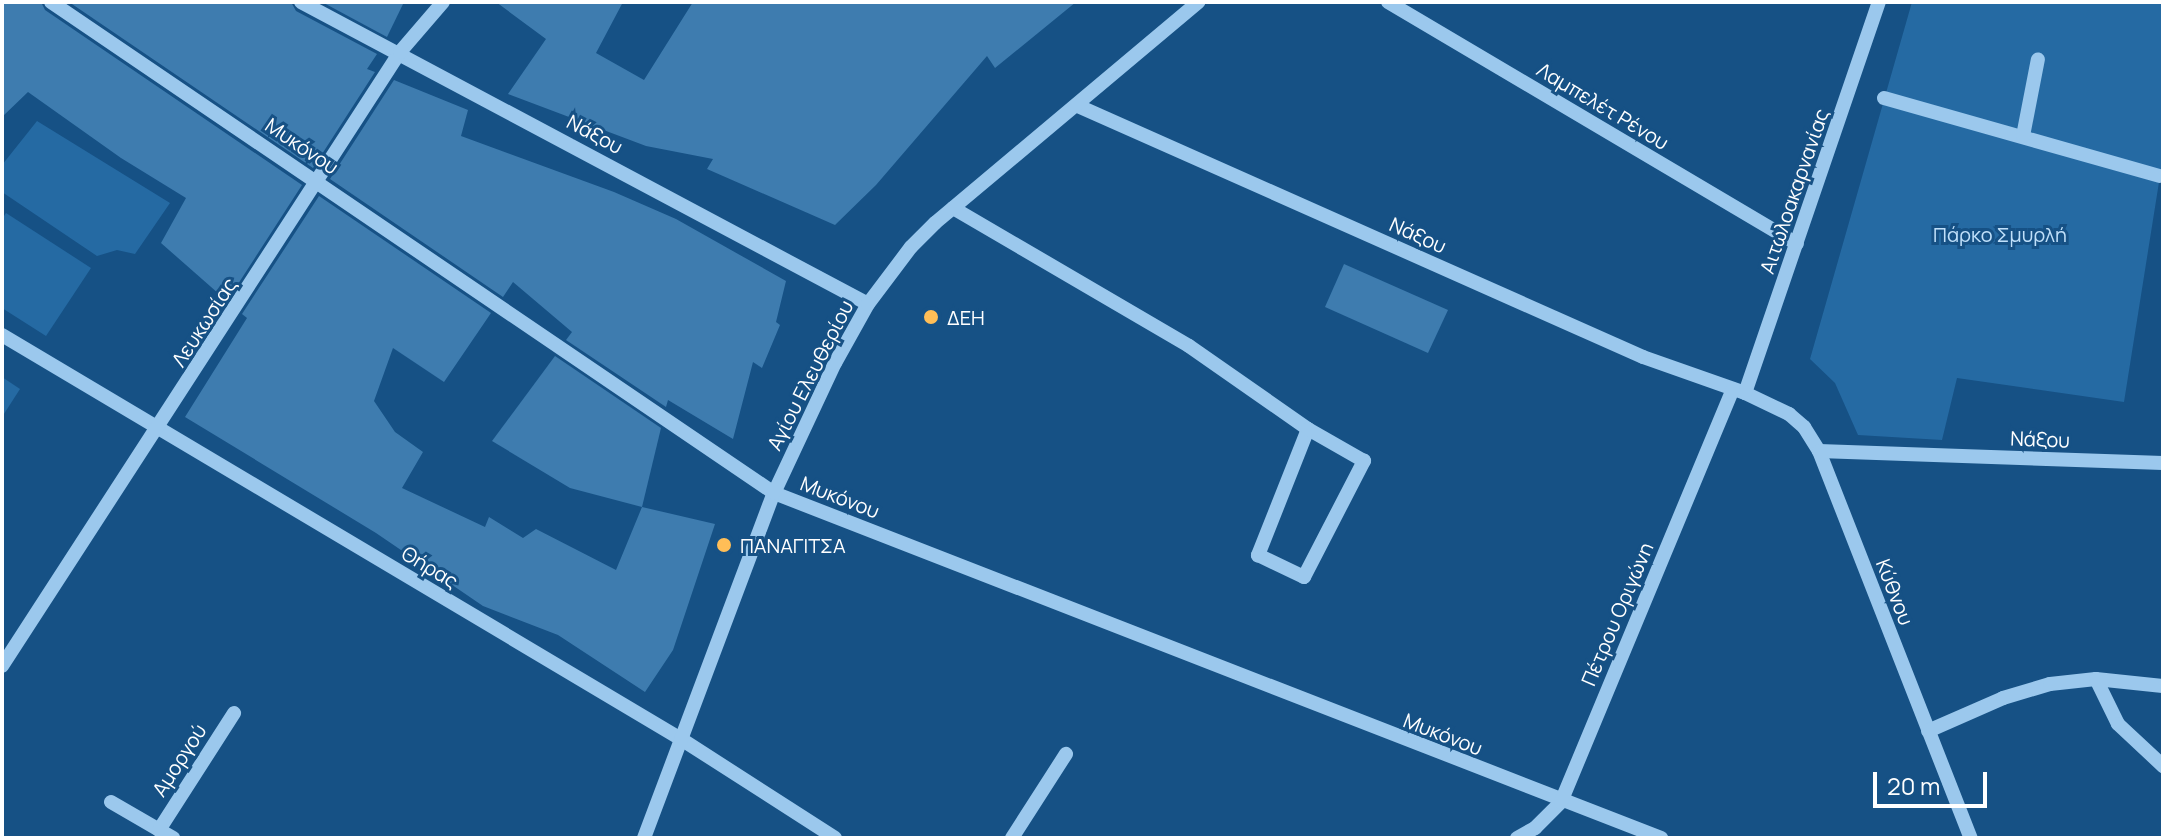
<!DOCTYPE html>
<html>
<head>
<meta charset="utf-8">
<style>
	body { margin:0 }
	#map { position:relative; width:2165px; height:840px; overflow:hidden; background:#165185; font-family:Manrope,sans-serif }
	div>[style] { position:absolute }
	.green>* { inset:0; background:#256aa3 }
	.building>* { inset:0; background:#3e7caf }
	.minor>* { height:14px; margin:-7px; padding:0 7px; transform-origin:7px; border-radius:7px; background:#9bc8ed }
	.dots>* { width:22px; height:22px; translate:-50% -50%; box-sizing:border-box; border:4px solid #165185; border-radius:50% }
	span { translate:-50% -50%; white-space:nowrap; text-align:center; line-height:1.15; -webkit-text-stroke:6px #165185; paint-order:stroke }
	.street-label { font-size:20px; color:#fff }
	.park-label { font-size:20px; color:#c0e0fa }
	.poi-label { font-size:20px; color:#fff }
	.left { translate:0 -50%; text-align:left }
	.frame { position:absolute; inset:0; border:4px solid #fff; pointer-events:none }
	.scale { position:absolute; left:1873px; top:772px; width:114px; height:36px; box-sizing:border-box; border:4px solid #fff; border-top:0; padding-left:10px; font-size:24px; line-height:28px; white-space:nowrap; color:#fff; -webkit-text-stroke:6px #165185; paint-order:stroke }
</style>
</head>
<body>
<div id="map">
	<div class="green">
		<i style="clip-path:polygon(1912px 2px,2163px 2px,2163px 157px,2124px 402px,1957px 378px,1942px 440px,1858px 435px,1835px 383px,1810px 359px)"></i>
		<i style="clip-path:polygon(37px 121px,170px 203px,135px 254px,117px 250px,97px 256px,2px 192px,2px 165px)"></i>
		<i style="clip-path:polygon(6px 213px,91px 268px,46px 336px,2px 308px,2px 219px)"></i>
		<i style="clip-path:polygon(2px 377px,20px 389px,2px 417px)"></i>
	</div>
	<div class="building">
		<i style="clip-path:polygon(2px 2px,41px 2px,45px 10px,302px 185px,227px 301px,161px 243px,186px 198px,121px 158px,28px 92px,2px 117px)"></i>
		<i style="clip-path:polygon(69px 2px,291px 2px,296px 11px,377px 54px,367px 69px,375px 72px,313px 168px)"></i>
		<i style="clip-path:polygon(322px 2px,404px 2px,387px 37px)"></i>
		<i style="clip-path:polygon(496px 2px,623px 2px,596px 53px,644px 80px,693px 2px,1076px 2px,995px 68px,987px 56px,876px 185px,835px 225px,707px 169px,713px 159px,646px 146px,508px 94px,546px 39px)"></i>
		<i style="clip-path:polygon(394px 80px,468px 110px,461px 136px,614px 192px,676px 219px,786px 281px,776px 322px,780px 325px,762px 368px,753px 362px,733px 439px,668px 400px,666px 407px,566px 340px,572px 332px,513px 282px,503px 297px,330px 179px)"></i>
		<i style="clip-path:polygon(319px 196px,491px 313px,444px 382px,393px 348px,374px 401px,395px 432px,423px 452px,402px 488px,485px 527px,489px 517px,523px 538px,536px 529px,616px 570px,642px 507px,715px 524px,673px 650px,645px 692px,558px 635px,483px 606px,376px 533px,185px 417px,247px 318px,242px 314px)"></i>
		<i style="clip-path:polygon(1344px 264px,1448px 310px,1428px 353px,1325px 307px)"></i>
		<i style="clip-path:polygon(555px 356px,661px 428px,642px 507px,570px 488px,492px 441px)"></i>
	</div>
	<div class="minor">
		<i style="left:51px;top:2px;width:874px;rotate:34.18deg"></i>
		<i style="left:774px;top:493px;width:952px;rotate:21.25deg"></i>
		<i style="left:301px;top:2px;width:642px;rotate:28.04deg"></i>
		<i style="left:1388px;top:2px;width:475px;rotate:30.6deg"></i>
		<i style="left:1884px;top:98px;width:286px;rotate:15.8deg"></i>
		<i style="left:1078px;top:106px;width:618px;rotate:23.95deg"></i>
		<i style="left:1643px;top:357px;width:108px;rotate:19.4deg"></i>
		<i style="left:1745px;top:393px;width:49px;rotate:25.5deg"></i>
		<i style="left:1789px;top:414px;width:20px;rotate:41deg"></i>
		<i style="left:1804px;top:427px;width:28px;rotate:58deg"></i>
		<i style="left:1819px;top:451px;width:416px;rotate:68.6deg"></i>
		<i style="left:2023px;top:136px;width:78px;rotate:-79deg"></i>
		<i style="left:953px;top:208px;width:273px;rotate:30.3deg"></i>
		<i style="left:1189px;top:346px;width:145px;rotate:34.9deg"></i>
		<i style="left:1308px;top:429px;width:136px;rotate:111.6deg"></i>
		<i style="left:1258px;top:555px;width:51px;rotate:25.6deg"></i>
		<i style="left:1304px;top:577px;width:131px;rotate:-62.7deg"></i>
		<i style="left:1364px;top:461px;width:64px;rotate:-150.3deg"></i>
		<i style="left:2px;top:335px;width:790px;rotate:30.75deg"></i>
		<i style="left:681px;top:739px;width:183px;rotate:32.7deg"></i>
		<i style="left:1745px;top:393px;width:413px;rotate:-71.1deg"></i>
		<i style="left:1819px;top:451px;width:344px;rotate:2deg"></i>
		<i style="left:2px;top:666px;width:732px;rotate:-57.05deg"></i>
		<i style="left:400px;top:52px;width:66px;rotate:-49.3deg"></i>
		<i style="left:2096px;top:679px;width:50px;rotate:63.9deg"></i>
		<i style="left:2118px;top:724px;width:62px;rotate:43deg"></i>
		<i style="left:1928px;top:731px;width:82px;rotate:-23.7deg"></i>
		<i style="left:2003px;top:698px;width:49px;rotate:-16.6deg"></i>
		<i style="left:2050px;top:684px;width:46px;rotate:-6.2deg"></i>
		<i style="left:2096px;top:679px;width:67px;rotate:6deg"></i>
		<i style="left:111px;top:802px;width:72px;rotate:30.1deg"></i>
		<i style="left:159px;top:830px;width:139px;rotate:-57.3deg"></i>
		<i style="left:644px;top:838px;width:369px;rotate:-69.4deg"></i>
		<i style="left:774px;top:493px;width:144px;rotate:-64.9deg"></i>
		<i style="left:835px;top:363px;width:68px;rotate:-60.8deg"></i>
		<i style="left:868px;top:304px;width:71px;rotate:-53deg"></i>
		<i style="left:911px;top:247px;width:34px;rotate:-45deg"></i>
		<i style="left:935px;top:223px;width:344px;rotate:-40deg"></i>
		<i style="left:1012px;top:838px;width:100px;rotate:-57.3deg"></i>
		<i style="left:1517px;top:838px;width:21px;rotate:-29deg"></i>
		<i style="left:1535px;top:828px;width:37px;rotate:-45deg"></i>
		<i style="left:1561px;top:802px;width:447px;rotate:-67.4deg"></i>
	</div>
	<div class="dots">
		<i style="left:931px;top:317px;background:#ffbe57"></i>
		<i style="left:724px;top:545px;background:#ffbe57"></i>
	</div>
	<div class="street-label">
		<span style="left:1603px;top:106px;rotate:31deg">Λαμπελέτ Ρένου</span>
		<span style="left:595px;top:134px;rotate:28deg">Νάξου</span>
		<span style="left:302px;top:146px;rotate:34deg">Μυκόνου</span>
		<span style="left:1794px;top:191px;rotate:-71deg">Αιτωλοακαρνανίας</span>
		<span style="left:1418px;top:235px;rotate:24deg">Νάξου</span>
		<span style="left:204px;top:322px;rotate:-57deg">Λευκωσίας</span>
		<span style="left:810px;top:375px;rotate:-63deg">Αγίου Ελευθερίου</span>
		<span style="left:2040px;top:439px;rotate:2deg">Νάξου</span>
		<span style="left:840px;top:497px;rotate:21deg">Μυκόνου</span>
		<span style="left:430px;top:567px;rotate:31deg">Θήρας</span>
		<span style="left:1895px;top:592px;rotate:69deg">Κύθνου</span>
		<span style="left:1617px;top:614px;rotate:-67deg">Πέτρου Οριγώνη</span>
		<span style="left:1443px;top:734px;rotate:21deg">Μυκόνου</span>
		<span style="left:179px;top:760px;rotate:-57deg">Αμοργού</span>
	</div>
	<div class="park-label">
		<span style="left:2000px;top:234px">Πάρκο Σµυρλή</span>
	</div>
	<div class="poi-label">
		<span class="left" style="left:947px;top:317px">ΔΕΗ</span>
		<span class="left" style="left:740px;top:545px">ΠΑΝΑΓΙΤΣΑ</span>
	</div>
	<div class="frame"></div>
	<div class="scale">20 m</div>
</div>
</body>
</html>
